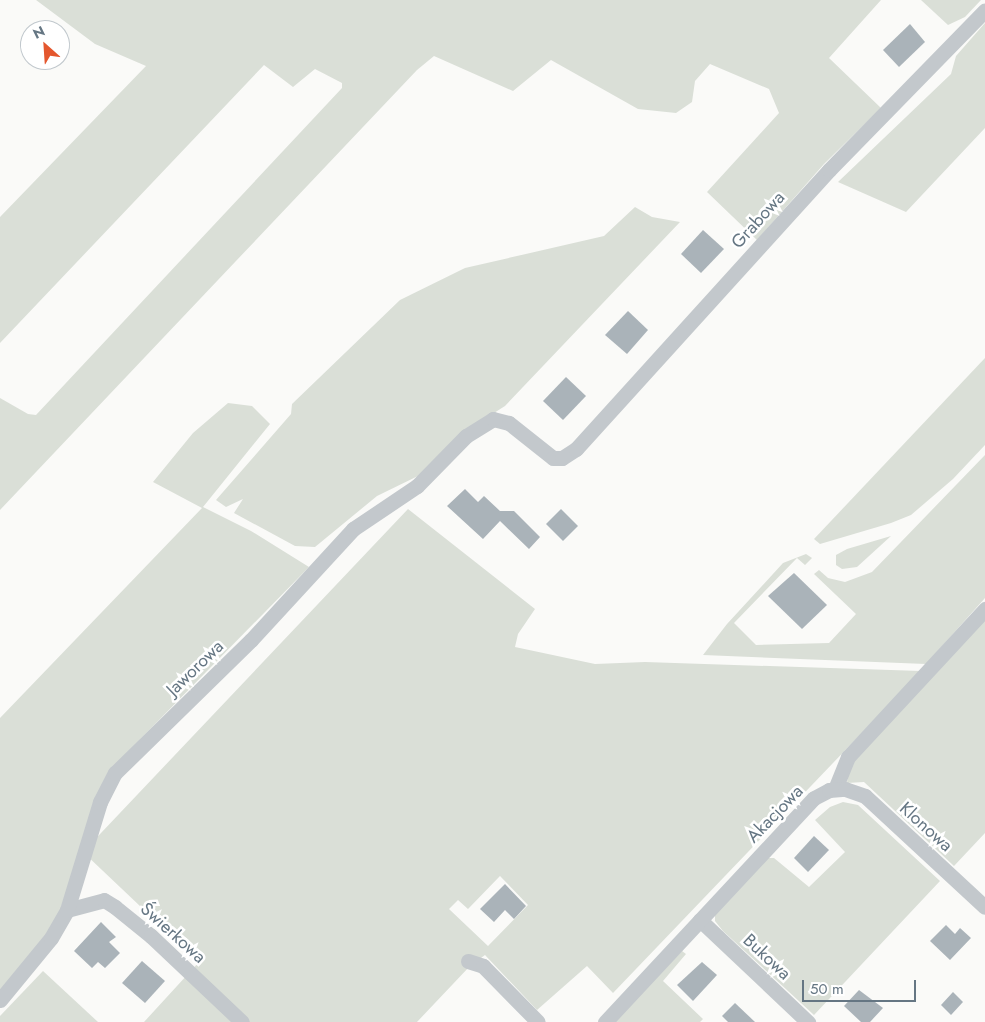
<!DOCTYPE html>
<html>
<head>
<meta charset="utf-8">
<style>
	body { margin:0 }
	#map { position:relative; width:985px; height:1022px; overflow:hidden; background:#fafaf8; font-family:Jost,sans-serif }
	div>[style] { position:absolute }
	.green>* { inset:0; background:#dadfd7 }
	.building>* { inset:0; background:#aab3b9 }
	.street>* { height:15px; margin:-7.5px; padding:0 7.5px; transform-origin:7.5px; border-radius:7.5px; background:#c3c8cc }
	span { translate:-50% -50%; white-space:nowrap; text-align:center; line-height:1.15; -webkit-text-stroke:5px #fff; paint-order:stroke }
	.street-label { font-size:18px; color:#657683 }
	.north { position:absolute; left:20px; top:20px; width:50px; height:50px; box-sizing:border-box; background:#fff; border:1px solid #c1c8cd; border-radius:50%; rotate:334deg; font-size:14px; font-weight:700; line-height:20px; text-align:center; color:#657683 }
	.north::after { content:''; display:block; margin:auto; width:18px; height:22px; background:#e4572e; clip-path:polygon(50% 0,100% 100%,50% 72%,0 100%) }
	.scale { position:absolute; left:802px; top:980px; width:114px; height:22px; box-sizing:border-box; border:2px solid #657683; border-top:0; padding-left:6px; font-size:15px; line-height:18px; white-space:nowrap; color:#657683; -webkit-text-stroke:4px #fff; paint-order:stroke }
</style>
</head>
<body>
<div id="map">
	<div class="green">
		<i style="clip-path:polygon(36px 0,881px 0,829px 58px,881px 108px,824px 164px,757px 240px,707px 192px,779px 113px,769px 89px,710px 64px,695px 81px,692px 102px,676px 113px,638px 109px,551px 60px,513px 91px,434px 56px,417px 70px,0 510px,0 398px,28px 414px,36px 415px,342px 88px,342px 83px,315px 69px,293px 87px,264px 65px,0 343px,0 217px,146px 66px,95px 44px)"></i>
		<i style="clip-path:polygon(921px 0,981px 0,965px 17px,948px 25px)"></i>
		<i style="clip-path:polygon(985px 23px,985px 128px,906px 212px,838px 182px,951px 74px,956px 56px)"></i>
		<i style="clip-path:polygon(635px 207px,652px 217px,680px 222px,505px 406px,486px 418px,420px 475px,377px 496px,315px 547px,295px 546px,234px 513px,243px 499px,226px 507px,216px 500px,291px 414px,292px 404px,400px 300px,465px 268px,604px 236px)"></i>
		<i style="clip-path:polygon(985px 358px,985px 445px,953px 479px,911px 515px,891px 523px,820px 544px,814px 539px)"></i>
		<i style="clip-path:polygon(228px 403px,252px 406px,270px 424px,203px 507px,251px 531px,309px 567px,115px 765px,58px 915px,40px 945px,0 991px,0 718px,202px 508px,153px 482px,193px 433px)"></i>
		<i style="clip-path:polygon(985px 455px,985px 598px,926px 664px,703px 655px,727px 624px,783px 563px,806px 554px,812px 558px,805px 565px,797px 558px,734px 623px,756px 645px,829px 643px,856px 614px,814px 574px,819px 570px,828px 578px,845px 582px,872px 572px)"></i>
		<i style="clip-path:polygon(evenodd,408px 509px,535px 609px,518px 634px,515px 647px,595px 664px,645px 662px,921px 671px,613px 993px,587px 966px,537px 1010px,485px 955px,470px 966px,417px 1022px,144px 1022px,199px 962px,83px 852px,408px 509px,500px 876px,528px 905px,488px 946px,449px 909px,458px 900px,468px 909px,500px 876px)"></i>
		<i style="clip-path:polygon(891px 536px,857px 567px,842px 569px,836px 565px,836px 555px,847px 549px)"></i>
		<i style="clip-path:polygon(985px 618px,985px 833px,954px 866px,864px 782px,847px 783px,849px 764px)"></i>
		<i style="clip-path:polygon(843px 802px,858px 805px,940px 881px,814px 1015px,723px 931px,715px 921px,715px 914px,764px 858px,774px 858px,809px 887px,845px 852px,815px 820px,830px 807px)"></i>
		<i style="clip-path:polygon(682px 951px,686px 954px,663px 981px,703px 1019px,700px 1022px,613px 1022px)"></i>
		<i style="clip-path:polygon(43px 971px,98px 1022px,0 1022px,0 1016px)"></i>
	</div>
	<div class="building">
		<i style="clip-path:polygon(910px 24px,925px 42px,899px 67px,883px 50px)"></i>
		<i style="clip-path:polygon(703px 230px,724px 249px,701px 273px,681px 254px)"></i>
		<i style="clip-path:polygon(628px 311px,648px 330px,627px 354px,605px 335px)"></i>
		<i style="clip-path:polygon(566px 377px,586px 396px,563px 420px,543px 401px)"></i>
		<i style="clip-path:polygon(465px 489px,478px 502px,484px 496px,500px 511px,514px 511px,540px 537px,529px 549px,500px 521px,483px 539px,447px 506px)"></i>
		<i style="clip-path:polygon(561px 509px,578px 526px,563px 541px,546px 524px)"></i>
		<i style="clip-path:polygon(794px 573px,827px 605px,802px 629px,768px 596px)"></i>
		<i style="clip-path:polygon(814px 836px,829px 850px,808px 872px,794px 858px)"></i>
		<i style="clip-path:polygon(505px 884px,526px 906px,514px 919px,505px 910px,494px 922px,480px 909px)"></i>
		<i style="clip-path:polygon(101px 922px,116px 937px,109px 942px,120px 953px,105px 968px,98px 962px,92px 968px,74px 951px)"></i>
		<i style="clip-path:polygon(946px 925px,955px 934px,960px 928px,971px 938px,950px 960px,930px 941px)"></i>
		<i style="clip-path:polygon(142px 961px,165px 981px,145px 1003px,122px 983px)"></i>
		<i style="clip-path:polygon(702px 962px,717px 975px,693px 1001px,677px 985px)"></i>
		<i style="clip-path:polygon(859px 990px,883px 1008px,870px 1022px,861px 1022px,844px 1006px)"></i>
		<i style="clip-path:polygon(953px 992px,963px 1002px,951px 1015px,941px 1005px)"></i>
		<i style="clip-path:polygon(735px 1003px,755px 1022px,728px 1022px,722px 1016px)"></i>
	</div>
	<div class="street">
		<i style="left:835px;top:789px;width:35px;rotate:-68deg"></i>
		<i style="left:848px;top:757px;width:202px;rotate:-47.2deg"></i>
		<i style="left:67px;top:910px;width:38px;rotate:-15deg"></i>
		<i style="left:104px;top:900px;width:13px;rotate:32deg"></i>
		<i style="left:115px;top:907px;width:46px;rotate:38.9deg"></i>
		<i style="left:151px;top:936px;width:125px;rotate:43.4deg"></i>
		<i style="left:700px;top:920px;width:149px;rotate:43.4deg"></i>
		<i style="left:468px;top:961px;width:16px;rotate:18deg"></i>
		<i style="left:483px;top:966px;width:78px;rotate:45.5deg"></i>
		<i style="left:0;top:1000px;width:80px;rotate:-50.6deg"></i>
		<i style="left:51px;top:938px;width:32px;rotate:-60deg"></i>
		<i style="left:67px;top:910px;width:113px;rotate:-73deg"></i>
		<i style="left:100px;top:802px;width:33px;rotate:-63deg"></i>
		<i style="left:115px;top:773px;width:190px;rotate:-44.4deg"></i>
		<i style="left:251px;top:640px;width:151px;rotate:-47.4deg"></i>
		<i style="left:353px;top:529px;width:77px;rotate:-33.9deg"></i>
		<i style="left:417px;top:486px;width:70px;rotate:-45.6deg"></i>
		<i style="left:466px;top:436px;width:32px;rotate:-32deg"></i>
		<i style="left:493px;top:419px;width:16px;rotate:14deg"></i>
		<i style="left:509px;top:423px;width:56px;rotate:38.5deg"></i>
		<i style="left:553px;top:458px;width:9px"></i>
		<i style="left:562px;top:458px;width:17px;rotate:-33deg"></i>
		<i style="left:576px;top:449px;width:377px;rotate:-47.8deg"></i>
		<i style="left:829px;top:170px;width:223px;rotate:-45.7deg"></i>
		<i style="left:605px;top:1022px;width:306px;rotate:-47deg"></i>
		<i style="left:814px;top:798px;width:17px;rotate:-28deg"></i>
		<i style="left:829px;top:790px;width:16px;rotate:-4deg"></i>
		<i style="left:845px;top:789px;width:21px;rotate:19deg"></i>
		<i style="left:865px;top:796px;width:163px;rotate:42.8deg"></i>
	</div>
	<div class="street-label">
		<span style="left:758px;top:220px;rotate:-48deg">Grabowa</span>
		<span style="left:195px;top:668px;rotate:-44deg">Jaworowa</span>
		<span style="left:775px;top:814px;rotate:-46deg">Akacjowa</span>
		<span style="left:926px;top:827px;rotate:42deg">Klonowa</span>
		<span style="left:173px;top:933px;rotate:42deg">Świerkowa</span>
		<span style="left:767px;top:957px;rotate:43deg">Bukowa</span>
	</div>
	<div class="north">N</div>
	<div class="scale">50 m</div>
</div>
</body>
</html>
